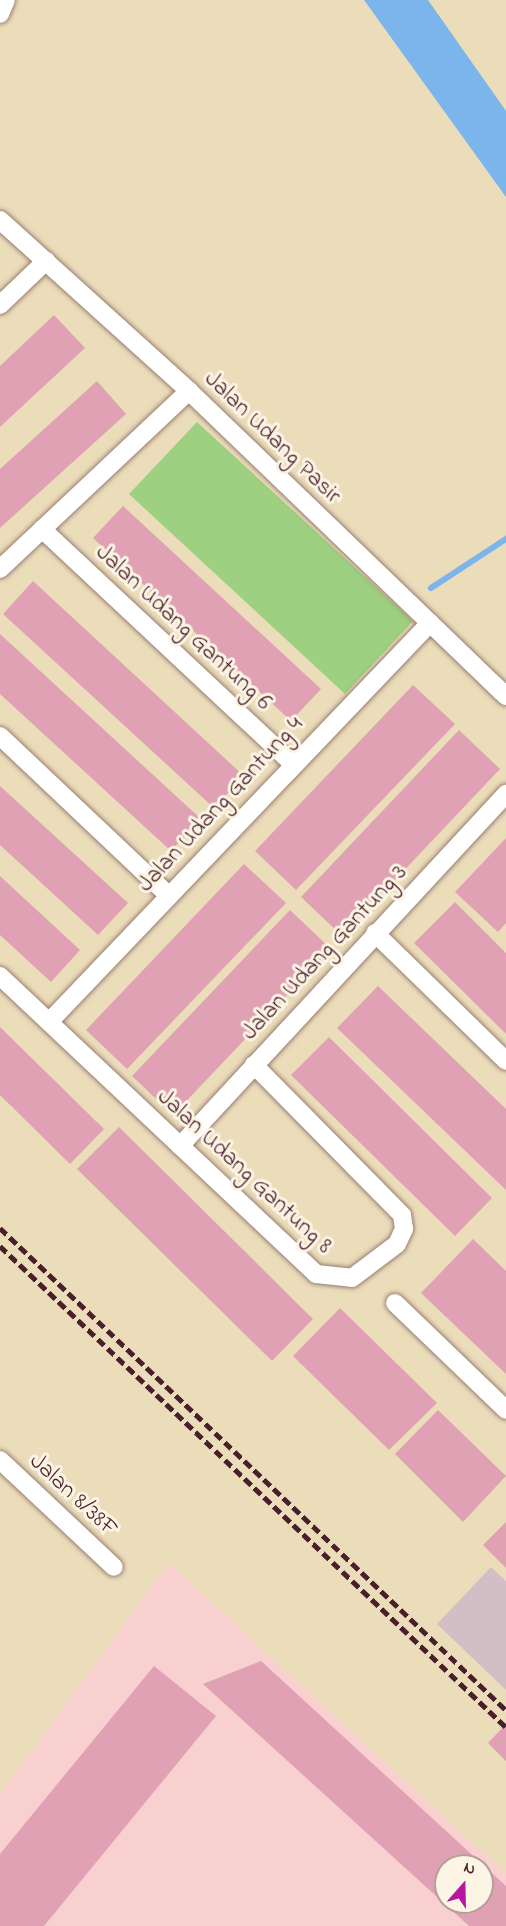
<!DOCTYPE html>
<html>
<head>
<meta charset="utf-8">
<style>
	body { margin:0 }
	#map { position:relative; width:506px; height:1926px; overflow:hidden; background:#ebddba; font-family:"Indie Flower",sans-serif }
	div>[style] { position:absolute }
	.built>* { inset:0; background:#f7d0cf }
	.industrial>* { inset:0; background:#d2bec5 }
	.green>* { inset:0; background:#9dd080 }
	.water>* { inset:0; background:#7bb5ec }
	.stream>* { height:6px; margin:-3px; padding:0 3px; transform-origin:3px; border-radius:3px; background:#7bb5ec }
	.building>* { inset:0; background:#e0a1b4 }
	.roads { filter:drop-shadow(0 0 2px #9a7e72) drop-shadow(0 0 2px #9a7e72) }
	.minor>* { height:18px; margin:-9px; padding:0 9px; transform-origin:9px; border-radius:9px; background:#fff }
	.rail>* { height:4.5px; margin-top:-2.25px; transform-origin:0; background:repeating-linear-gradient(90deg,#4a1f2b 0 9px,transparent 0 13.5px) }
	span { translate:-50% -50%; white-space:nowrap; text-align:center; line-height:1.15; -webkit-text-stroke:6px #fcf5e5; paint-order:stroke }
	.street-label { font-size:24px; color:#4a1f2b }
	.north { position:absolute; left:434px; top:1854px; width:60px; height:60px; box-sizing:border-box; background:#fcf5e5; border:2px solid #b59f9b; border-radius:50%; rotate:20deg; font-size:16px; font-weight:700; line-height:24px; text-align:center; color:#4a1f2b }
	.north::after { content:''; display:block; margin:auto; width:21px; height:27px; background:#b5179e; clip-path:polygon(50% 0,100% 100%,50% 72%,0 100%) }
</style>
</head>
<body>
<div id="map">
	<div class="built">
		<i style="clip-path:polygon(evenodd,169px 1563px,506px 1874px,506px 1926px,0 1926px,0 1794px,169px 1563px,446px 1866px,482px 1866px,482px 1902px,446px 1902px,446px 1866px)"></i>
	</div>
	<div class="industrial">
		<i style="clip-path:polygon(491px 1567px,506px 1581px,506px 1690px,437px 1624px)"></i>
	</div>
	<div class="green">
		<i style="clip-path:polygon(197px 422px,413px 621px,345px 694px,129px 494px)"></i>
	</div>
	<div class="water">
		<i style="clip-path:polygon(364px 0,428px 0,506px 111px,506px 197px)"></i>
	</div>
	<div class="stream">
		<i style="left:431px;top:588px;width:90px;rotate:-33.2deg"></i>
	</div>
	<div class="building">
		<i style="clip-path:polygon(54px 315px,85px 348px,0 427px,0 366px)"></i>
		<i style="clip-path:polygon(97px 381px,126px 414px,0 528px,0 469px)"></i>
		<i style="clip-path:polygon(123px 506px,321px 689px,291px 721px,93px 538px)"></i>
		<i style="clip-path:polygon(33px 581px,244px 776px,214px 808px,3px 614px)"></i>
		<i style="clip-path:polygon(0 634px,201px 819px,171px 851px,0 694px)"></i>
		<i style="clip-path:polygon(413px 685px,455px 724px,296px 890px,255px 851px)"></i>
		<i style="clip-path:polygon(459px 730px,500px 769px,342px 936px,301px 897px)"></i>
		<i style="clip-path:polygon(0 786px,128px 903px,98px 935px,0 845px)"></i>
		<i style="clip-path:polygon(506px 838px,506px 923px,498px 932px,455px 892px)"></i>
		<i style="clip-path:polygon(244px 864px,286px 903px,127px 1069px,86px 1030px)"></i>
		<i style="clip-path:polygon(0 876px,80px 950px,51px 982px,0 935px)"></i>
		<i style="clip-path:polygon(455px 902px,506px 953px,506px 1034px,414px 943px)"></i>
		<i style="clip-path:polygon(290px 910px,331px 949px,173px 1115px,132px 1076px)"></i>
		<i style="clip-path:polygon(378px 986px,506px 1109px,506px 1190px,337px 1028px)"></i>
		<i style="clip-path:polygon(0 1027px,104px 1129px,70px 1164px,0 1095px)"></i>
		<i style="clip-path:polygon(329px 1037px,492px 1198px,455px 1236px,291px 1075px)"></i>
		<i style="clip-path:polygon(119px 1127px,313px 1319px,272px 1361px,77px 1169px)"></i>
		<i style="clip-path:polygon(473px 1239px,506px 1271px,506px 1374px,421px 1293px)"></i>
		<i style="clip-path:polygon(340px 1308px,437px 1403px,389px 1450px,293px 1356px)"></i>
		<i style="clip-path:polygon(438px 1410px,506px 1476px,463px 1522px,395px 1454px)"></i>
		<i style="clip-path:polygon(506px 1522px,506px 1568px,483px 1545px)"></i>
		<i style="clip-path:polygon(evenodd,261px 1661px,506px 1886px,506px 1926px,469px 1926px,203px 1684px,261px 1661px,446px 1866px,482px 1866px,482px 1902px,446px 1902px,446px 1866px)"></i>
		<i style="clip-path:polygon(154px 1666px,216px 1716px,44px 1926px,0 1926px,0 1854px)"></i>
		<i style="clip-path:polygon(506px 1724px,506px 1761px,488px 1743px)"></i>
	</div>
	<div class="roads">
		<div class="minor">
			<i style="left:0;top:14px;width:15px;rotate:-67deg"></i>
			<i style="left:0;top:220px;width:255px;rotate:42.1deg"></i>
			<i style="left:189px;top:391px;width:440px;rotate:43.9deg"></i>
			<i style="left:0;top:305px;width:64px;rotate:-43.7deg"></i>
			<i style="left:42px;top:529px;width:342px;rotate:43.1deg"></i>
			<i style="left:0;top:569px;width:260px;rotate:-43.3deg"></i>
			<i style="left:0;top:736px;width:231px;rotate:43.4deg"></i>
			<i style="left:375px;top:933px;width:183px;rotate:44.3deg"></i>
			<i style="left:0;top:976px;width:434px;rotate:43.3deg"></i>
			<i style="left:316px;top:1274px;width:36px;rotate:6deg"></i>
			<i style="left:352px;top:1278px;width:56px;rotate:-37.1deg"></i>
			<i style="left:397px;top:1244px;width:17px;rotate:-65deg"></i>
			<i style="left:404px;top:1229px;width:14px;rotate:-98deg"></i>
			<i style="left:402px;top:1215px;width:211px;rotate:-134.6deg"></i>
			<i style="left:49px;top:1022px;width:552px;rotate:-46.32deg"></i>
			<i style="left:180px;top:1146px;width:480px;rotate:-47.2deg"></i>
			<i style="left:395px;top:1303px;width:154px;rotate:43.9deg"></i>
			<i style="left:0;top:1460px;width:156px;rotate:43.2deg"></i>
		</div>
	</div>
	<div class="rail">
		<i style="left:0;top:1228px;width:699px;rotate:43.61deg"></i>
		<i style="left:0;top:1246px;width:698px;rotate:43.55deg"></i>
	</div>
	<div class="street-label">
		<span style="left:272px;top:438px;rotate:44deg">Jalan Udang Pasir</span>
		<span style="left:183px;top:628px;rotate:43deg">Jalan Udang Gantung 6</span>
		<span style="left:221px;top:805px;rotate:-47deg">Jalan Udang Gantung 4</span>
		<span style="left:325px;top:953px;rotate:-47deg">Jalan Udang Gantung 3</span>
		<span style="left:244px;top:1172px;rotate:43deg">Jalan Udang Gantung 8</span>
		<span style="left:73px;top:1496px;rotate:43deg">Jalan 8/38F</span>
	</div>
	<div class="north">N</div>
</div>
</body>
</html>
